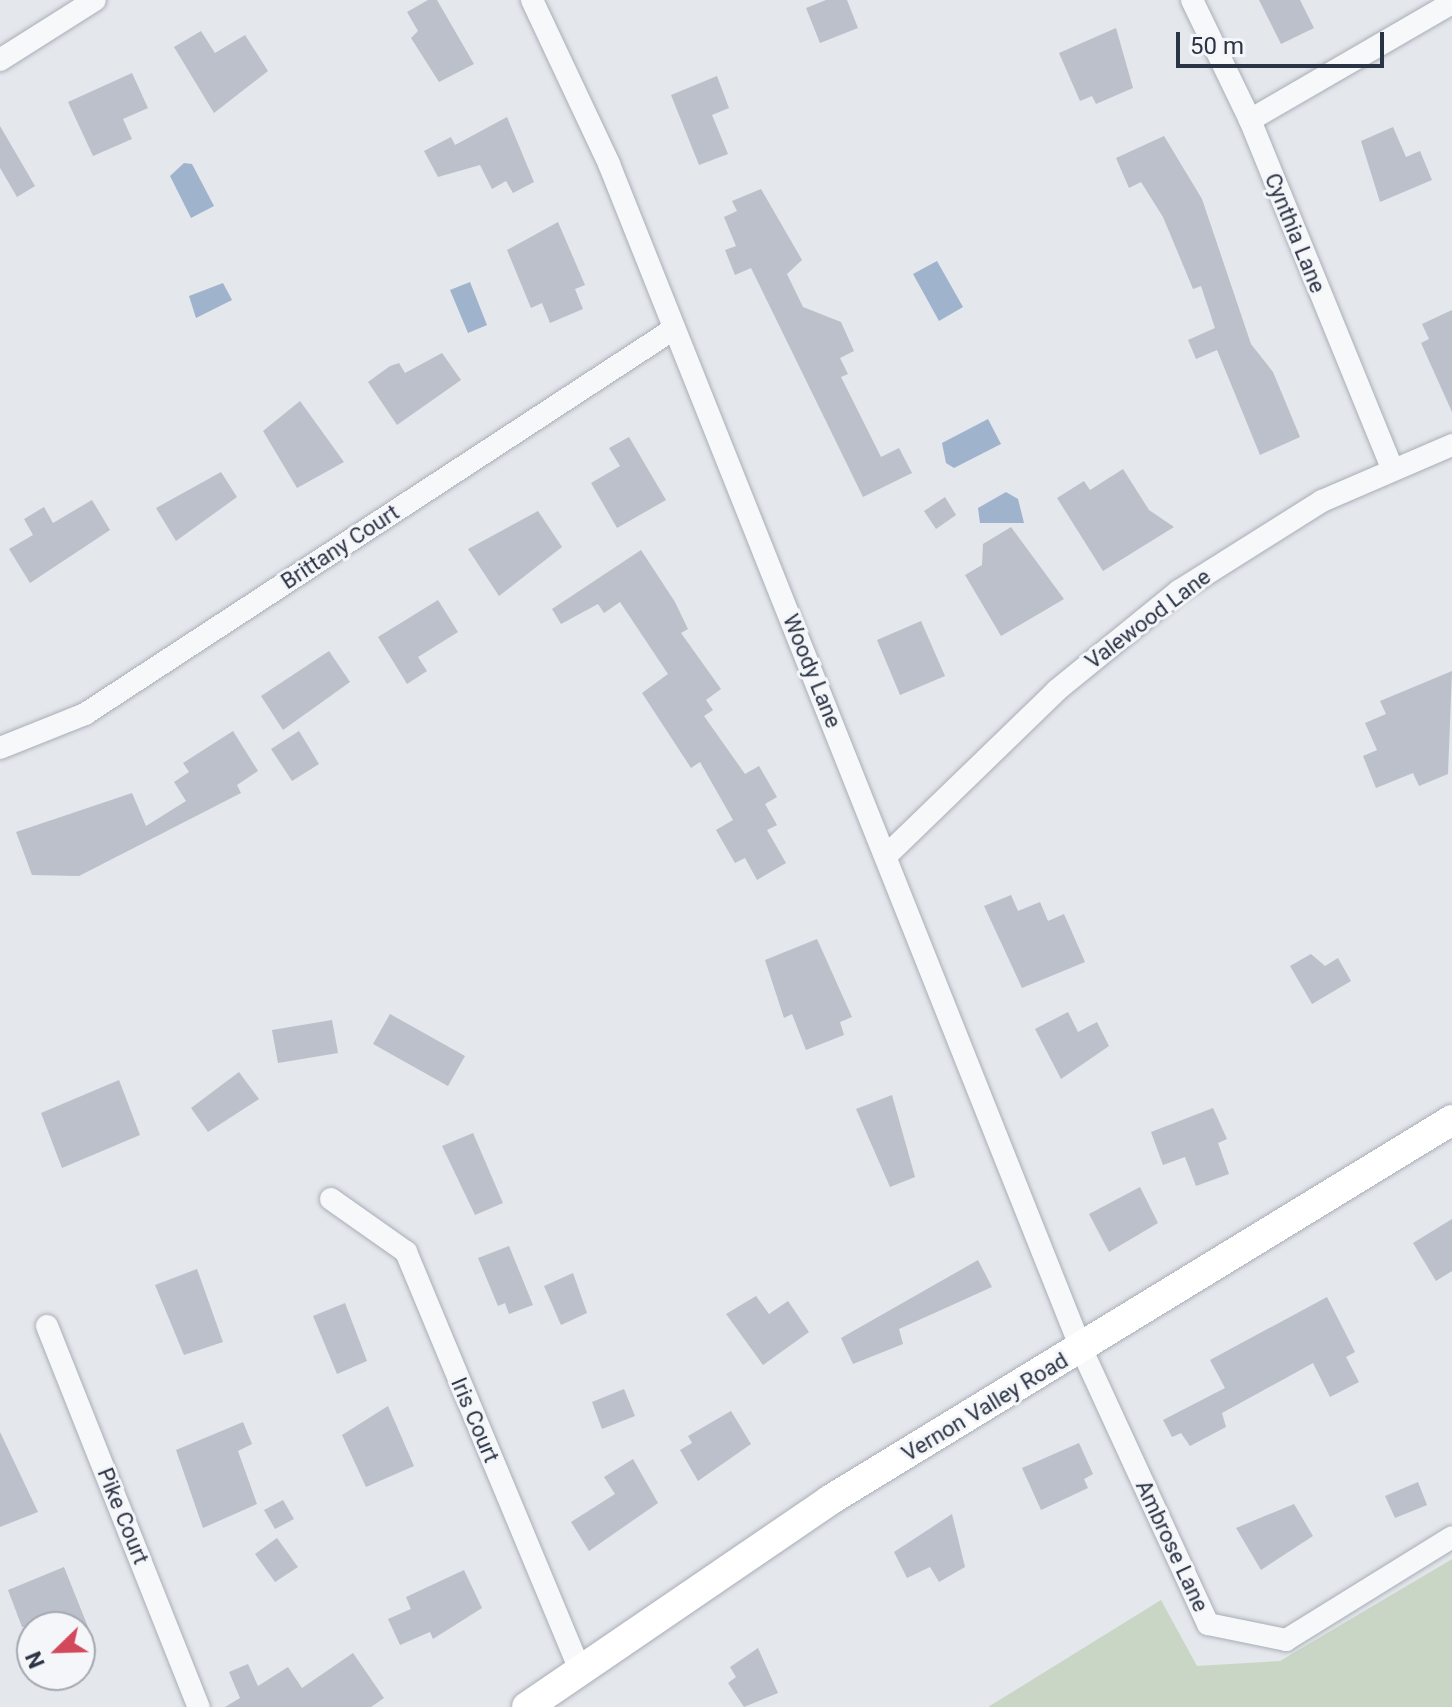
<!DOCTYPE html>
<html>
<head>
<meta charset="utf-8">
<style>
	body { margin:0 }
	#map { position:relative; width:1452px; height:1707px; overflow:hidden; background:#e4e7ec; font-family:Roboto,sans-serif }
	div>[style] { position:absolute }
	.green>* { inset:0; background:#c9d6c5 }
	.water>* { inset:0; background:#9fb4cc }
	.building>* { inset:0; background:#bbc0ca }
	.roads { filter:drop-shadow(0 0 2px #a9aeb7) drop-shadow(0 0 2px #a9aeb7) }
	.minor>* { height:22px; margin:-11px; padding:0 11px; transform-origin:11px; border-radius:11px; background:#f7f8fa }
	.secondary>* { height:30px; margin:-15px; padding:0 15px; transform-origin:15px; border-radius:15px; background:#fff }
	span { translate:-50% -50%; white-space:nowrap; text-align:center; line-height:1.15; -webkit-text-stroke:6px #f4f6f9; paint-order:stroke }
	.street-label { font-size:22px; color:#2b3445 }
	.north { position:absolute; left:16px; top:1611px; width:80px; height:80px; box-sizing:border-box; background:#f4f6f9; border:2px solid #a4a8b1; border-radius:50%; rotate:247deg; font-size:22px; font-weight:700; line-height:32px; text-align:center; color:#2b3445 }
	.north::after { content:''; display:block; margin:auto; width:28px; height:36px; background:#d1495b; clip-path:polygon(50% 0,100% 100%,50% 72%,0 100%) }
	.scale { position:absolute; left:1176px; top:32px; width:208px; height:36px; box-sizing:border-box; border:4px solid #2b3445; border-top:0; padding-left:10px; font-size:24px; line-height:28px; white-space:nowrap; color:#2b3445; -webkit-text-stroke:6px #f4f6f9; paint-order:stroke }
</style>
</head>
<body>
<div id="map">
	<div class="green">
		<i style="clip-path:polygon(1452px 1559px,1452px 1707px,988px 1707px,1161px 1600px,1197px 1666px,1280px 1661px)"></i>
	</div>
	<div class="water">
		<i style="clip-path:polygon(184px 163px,192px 164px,214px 206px,191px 218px,170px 176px)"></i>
		<i style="clip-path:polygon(937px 261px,963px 307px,939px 321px,913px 274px)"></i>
		<i style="clip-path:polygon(470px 282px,487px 325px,468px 333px,450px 290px)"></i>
		<i style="clip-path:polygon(223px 283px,232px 300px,196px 318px,189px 296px)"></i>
		<i style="clip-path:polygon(988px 419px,1001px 444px,954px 468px,946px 463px,942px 443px)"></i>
		<i style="clip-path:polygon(1006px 492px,1018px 499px,1024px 523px,980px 523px,978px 508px)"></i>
	</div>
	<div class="building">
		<i style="clip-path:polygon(428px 0,437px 0,474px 64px,439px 82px,411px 38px,418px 31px,407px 12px)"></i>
		<i style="clip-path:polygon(826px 0,847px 0,858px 28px,820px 43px,806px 8px)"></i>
		<i style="clip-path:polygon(1259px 0,1300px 0,1314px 28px,1281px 44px)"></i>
		<i style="clip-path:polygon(1116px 28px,1133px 88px,1096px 104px,1092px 96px,1080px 101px,1059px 53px)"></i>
		<i style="clip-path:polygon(201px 31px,215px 53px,245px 35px,268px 71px,214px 113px,174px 47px)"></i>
		<i style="clip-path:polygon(132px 73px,148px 108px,123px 119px,132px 139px,93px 156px,68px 102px)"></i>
		<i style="clip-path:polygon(717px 76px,729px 108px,712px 115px,728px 154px,699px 165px,671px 95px)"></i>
		<i style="clip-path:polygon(507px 117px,534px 182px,513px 193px,506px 181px,492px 189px,480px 165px,438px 177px,424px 151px,451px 137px,455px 145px)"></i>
		<i style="clip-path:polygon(0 126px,35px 186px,17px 197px,0 168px)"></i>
		<i style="clip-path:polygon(1393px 127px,1406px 157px,1420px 151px,1432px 180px,1380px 202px,1361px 141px)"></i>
		<i style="clip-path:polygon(1164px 136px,1202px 199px,1251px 344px,1273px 372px,1300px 437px,1260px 455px,1217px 350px,1196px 359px,1188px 340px,1215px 328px,1201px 286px,1193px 289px,1163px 217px,1141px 182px,1129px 188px,1116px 158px)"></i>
		<i style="clip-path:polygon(761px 189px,802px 260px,787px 274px,803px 307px,841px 322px,854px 351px,840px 358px,848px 374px,841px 377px,881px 457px,899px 448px,912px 473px,863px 497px,751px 268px,735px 275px,725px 250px,736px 246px,724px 217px,737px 211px,732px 201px)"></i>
		<i style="clip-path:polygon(558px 222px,585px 285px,575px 289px,583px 309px,550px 323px,542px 303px,531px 308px,507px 250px)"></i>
		<i style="clip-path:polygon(1452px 310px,1452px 412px,1421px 343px,1429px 339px,1422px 324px)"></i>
		<i style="clip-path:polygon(442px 353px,461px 380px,397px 425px,368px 382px,390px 366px,399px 363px,405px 373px)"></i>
		<i style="clip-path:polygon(300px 401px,344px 462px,297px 488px,263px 431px)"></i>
		<i style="clip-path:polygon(629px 437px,666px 500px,617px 528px,591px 483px,620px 466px,609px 448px)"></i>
		<i style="clip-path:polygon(1123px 469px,1149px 510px,1174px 527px,1103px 571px,1057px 498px,1084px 481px,1090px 490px)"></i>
		<i style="clip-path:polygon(221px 472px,237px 497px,176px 541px,156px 508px)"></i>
		<i style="clip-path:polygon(945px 497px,956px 515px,936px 529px,924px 511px)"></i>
		<i style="clip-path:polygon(92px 500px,110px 530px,30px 583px,9px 549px,33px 535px,24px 519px,44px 507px,53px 523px)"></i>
		<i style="clip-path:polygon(538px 511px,562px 547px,499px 596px,468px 549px)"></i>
		<i style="clip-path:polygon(1011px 527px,1064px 599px,1001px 636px,965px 575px,982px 565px,983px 544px)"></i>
		<i style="clip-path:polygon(641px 550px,675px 602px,688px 629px,681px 633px,721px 689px,706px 700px,713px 710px,704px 716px,745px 774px,759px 766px,777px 797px,765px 804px,777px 825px,767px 830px,786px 863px,757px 880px,745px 858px,735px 863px,716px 830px,733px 820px,700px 762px,691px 768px,642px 693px,668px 674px,620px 602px,604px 613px,598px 604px,561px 624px,552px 609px)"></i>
		<i style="clip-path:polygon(438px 600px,458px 632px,418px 657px,427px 671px,407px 684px,378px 637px)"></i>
		<i style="clip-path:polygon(921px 621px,945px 676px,900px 695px,877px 640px)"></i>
		<i style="clip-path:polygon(329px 651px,350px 682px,283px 730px,261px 696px)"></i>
		<i style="clip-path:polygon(1452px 671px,1448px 774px,1419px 786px,1413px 773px,1376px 788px,1363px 756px,1377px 750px,1365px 723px,1386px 714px,1380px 701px)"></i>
		<i style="clip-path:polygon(233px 731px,258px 771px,237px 785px,241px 793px,79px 876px,32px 875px,16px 832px,132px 793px,146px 826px,186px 801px,174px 782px,189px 772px,183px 763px)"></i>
		<i style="clip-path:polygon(299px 731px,319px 764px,292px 781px,271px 749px)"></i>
		<i style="clip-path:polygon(1011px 895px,1018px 911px,1040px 902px,1048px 921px,1064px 914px,1085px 962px,1022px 988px,984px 906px)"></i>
		<i style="clip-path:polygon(817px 939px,852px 1017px,840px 1022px,844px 1035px,806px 1050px,792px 1014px,784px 1018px,765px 960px)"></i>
		<i style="clip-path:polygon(1311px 954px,1325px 966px,1338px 958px,1351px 981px,1312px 1004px,1290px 966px)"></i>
		<i style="clip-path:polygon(1068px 1012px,1078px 1032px,1097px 1022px,1109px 1046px,1061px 1079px,1035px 1029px)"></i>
		<i style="clip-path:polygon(390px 1014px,465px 1056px,448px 1086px,373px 1044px)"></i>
		<i style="clip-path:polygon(332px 1020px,338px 1053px,278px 1063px,272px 1030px)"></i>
		<i style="clip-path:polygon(239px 1072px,259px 1099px,208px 1132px,191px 1108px)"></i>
		<i style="clip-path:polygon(119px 1080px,140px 1135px,62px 1168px,41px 1113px)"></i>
		<i style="clip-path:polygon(892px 1095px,915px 1177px,890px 1187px,856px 1109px)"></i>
		<i style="clip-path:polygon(1213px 1108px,1227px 1139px,1218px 1143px,1229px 1174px,1196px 1186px,1185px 1157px,1163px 1165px,1151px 1132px)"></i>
		<i style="clip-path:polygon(473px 1133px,503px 1203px,475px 1215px,442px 1146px)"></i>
		<i style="clip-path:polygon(1140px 1187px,1158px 1223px,1109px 1252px,1089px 1214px)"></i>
		<i style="clip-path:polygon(1452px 1219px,1452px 1271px,1436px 1281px,1413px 1243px)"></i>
		<i style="clip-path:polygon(509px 1246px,533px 1305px,509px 1314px,505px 1303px,498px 1306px,478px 1258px)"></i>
		<i style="clip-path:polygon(978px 1260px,992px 1287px,899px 1329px,903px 1344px,853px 1364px,841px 1338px)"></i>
		<i style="clip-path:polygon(197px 1269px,223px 1342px,184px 1355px,155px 1285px)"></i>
		<i style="clip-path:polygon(573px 1273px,587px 1313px,561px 1325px,544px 1286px)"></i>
		<i style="clip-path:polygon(756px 1296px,769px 1314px,788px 1301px,809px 1332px,763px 1365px,726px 1314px)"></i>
		<i style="clip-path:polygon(1327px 1297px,1355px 1352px,1346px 1357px,1359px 1382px,1330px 1397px,1313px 1363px,1222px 1413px,1226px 1427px,1190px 1446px,1181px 1433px,1172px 1437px,1163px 1420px,1225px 1388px,1210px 1360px)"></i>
		<i style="clip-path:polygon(345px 1303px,367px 1361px,337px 1374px,313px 1316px)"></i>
		<i style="clip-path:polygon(624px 1389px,635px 1416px,602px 1429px,592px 1402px)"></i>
		<i style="clip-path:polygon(388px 1406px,414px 1466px,366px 1487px,342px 1435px)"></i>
		<i style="clip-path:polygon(731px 1411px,751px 1444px,698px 1481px,680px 1450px,692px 1443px,688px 1436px)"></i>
		<i style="clip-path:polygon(243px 1422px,252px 1444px,238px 1451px,257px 1504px,203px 1528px,176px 1450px)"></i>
		<i style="clip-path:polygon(0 1432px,38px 1512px,0 1527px)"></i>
		<i style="clip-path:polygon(1079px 1443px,1093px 1474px,1084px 1479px,1088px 1488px,1041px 1510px,1022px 1468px)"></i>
		<i style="clip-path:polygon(633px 1459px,658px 1503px,589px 1551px,571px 1522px,615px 1494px,604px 1477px)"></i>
		<i style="clip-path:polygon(1418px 1482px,1427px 1505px,1395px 1518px,1385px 1496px)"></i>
		<i style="clip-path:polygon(283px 1500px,294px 1519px,275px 1529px,264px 1510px)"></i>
		<i style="clip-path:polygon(1294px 1504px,1313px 1536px,1261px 1570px,1236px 1528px)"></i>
		<i style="clip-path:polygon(952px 1514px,965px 1567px,939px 1582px,930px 1567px,907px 1578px,894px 1552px)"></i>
		<i style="clip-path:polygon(277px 1538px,298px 1567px,275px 1582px,255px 1554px)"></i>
		<i style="clip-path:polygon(64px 1567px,88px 1627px,22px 1627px,8px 1590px)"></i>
		<i style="clip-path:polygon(464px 1570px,482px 1608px,433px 1639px,430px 1632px,400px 1645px,388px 1619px,411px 1609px,406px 1597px)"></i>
		<i style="clip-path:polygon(758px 1648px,778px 1693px,744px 1707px,728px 1683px,736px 1677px,730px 1667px)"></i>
		<i style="clip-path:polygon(353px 1653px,384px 1698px,371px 1707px,225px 1707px,240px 1698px,229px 1672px,248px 1664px,258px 1686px,288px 1667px,302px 1688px)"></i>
	</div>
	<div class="roads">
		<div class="minor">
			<i style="left:532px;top:0;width:181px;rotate:64.8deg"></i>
			<i style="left:609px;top:164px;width:1275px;rotate:68.27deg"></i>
			<i style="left:1081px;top:1348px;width:304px;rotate:65.3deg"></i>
			<i style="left:1208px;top:1624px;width:80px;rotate:11.6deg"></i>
			<i style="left:1286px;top:1640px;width:195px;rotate:-31.8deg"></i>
			<i style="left:1192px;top:0;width:133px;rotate:64.2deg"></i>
			<i style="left:1250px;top:120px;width:376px;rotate:67.8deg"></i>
			<i style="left:0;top:60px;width:112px;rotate:-32.3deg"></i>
			<i style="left:1250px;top:120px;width:233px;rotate:-30.1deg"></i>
			<i style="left:0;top:748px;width:92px;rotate:-21.8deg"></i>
			<i style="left:85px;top:714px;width:701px;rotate:-33.19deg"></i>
			<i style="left:887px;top:855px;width:237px;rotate:-44.1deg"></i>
			<i style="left:1057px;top:690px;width:157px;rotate:-39.1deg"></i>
			<i style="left:1179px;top:591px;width:169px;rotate:-32.2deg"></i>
			<i style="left:1322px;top:501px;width:142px;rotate:-23.3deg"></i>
			<i style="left:331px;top:1199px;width:92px;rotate:35.2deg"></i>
			<i style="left:406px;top:1252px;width:454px;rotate:67.4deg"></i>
			<i style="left:47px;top:1326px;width:410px;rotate:68.3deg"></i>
		</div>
		<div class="secondary">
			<i style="left:527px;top:1707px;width:367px;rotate:-34.3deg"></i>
			<i style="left:830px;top:1500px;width:729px;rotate:-31.42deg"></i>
		</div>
	</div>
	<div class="street-label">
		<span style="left:1295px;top:233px;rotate:68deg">Cynthia Lane</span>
		<span style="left:340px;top:547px;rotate:-33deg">Brittany Court</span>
		<span style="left:1148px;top:619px;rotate:-37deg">Valewood Lane</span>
		<span style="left:812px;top:671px;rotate:68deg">Woody Lane</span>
		<span style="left:985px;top:1407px;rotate:-31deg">Vernon Valley Road</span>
		<span style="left:475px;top:1420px;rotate:67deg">Iris Court</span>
		<span style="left:123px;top:1516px;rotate:68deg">Pike Court</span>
		<span style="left:1172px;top:1546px;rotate:65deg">Ambrose Lane</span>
	</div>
	<div class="north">N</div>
	<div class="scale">50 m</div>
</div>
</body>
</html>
